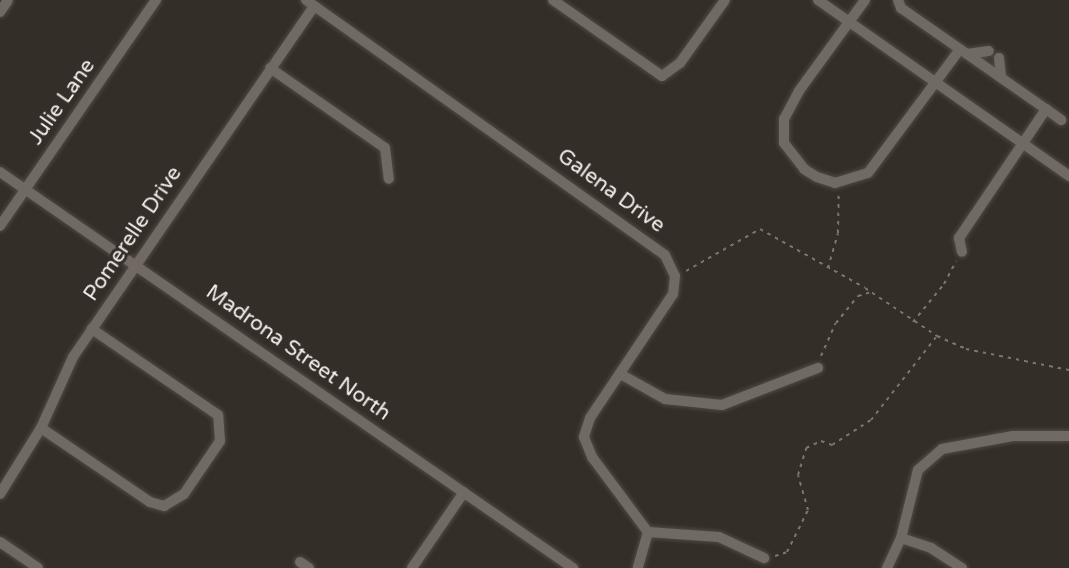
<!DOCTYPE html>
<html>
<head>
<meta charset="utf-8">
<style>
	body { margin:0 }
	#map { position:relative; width:1069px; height:568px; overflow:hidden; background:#342e28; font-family:"Varela Round",sans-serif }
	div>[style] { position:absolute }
	.path>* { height:2px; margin-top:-1px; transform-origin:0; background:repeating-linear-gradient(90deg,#7c7671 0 3.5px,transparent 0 8.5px) }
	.roads { filter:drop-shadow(0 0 2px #4f4a45) drop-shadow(0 0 2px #4f4a45) }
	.minor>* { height:10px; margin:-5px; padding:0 5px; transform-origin:5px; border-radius:5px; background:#716a63 }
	span { translate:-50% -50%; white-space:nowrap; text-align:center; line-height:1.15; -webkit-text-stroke:6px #342e28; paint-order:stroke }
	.street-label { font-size:21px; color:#f5f0ed }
</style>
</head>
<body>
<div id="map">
	<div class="path">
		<i style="left:828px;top:268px;width:36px;rotate:-74deg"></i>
		<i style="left:838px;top:233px;width:39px;rotate:-89deg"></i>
		<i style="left:686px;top:271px;width:85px;rotate:-29.6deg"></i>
		<i style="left:760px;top:229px;width:120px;rotate:29.3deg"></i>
		<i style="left:865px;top:288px;width:87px;rotate:33.7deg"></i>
		<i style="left:937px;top:336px;width:32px;rotate:24deg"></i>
		<i style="left:966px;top:349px;width:105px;rotate:11.5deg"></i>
		<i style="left:913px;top:322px;width:49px;rotate:-50.8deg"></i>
		<i style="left:944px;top:284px;width:26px;rotate:-62deg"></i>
		<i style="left:821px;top:356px;width:36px;rotate:-66deg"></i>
		<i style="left:836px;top:323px;width:35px;rotate:-51deg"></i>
		<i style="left:858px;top:296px;width:14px;rotate:-17deg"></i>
		<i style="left:775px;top:556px;width:13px;rotate:-18deg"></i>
		<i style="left:787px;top:552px;width:47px;rotate:-63.4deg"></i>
		<i style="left:808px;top:510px;width:36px;rotate:-106deg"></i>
		<i style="left:798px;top:475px;width:28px;rotate:-73deg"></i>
		<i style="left:806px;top:448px;width:17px;rotate:-25deg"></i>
		<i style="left:821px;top:441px;width:12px;rotate:20deg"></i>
		<i style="left:832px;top:445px;width:46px;rotate:-32.7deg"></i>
		<i style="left:871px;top:420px;width:105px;rotate:-51.9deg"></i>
	</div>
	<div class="roads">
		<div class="minor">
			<i style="left:306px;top:0;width:440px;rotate:35.4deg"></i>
			<i style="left:665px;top:255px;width:23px;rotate:65deg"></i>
			<i style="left:675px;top:276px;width:18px;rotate:96deg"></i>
			<i style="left:673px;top:294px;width:149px;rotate:123.8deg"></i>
			<i style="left:590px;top:418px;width:20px;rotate:108deg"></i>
			<i style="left:584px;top:437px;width:22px;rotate:68deg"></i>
			<i style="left:592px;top:457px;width:94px;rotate:53.3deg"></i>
			<i style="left:648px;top:532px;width:37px;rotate:106deg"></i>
			<i style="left:553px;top:0;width:133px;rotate:34.9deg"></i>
			<i style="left:662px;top:76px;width:22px;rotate:-36deg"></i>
			<i style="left:680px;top:63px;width:77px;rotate:-54.5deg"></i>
			<i style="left:818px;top:0;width:307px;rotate:35deg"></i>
			<i style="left:865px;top:0;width:112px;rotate:126deg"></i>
			<i style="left:799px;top:91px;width:32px;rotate:118deg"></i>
			<i style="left:784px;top:119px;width:24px;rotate:90deg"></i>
			<i style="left:784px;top:143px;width:33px;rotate:52deg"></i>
			<i style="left:804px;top:169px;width:15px;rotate:32deg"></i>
			<i style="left:817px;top:177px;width:19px;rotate:18deg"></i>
			<i style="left:835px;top:183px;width:34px;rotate:-17deg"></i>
			<i style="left:868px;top:173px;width:154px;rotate:-53.4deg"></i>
			<i style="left:898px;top:0;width:9px;rotate:69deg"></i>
			<i style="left:901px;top:8px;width:177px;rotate:34.9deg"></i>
			<i style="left:1046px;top:109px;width:156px;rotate:124deg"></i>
			<i style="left:959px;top:238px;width:14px;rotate:78deg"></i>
			<i style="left:0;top:12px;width:14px;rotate:-56deg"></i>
			<i style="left:967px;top:54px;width:22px;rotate:-8deg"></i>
			<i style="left:999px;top:58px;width:20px;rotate:84deg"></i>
			<i style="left:270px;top:68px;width:140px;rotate:34.8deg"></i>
			<i style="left:385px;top:148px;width:31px;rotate:83deg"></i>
			<i style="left:1046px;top:109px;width:19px;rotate:36deg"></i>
			<i style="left:0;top:172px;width:697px;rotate:34.65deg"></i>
			<i style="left:0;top:226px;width:275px;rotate:-55.4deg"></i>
			<i style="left:622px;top:375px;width:49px;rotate:29.2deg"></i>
			<i style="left:665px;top:399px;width:57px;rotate:6deg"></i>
			<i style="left:722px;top:405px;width:103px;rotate:-21.1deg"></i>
			<i style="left:41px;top:428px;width:132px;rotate:34.2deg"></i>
			<i style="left:150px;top:502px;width:15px;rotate:16deg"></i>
			<i style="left:164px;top:506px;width:23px;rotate:-31deg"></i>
			<i style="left:184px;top:494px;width:64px;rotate:-55.8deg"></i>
			<i style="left:220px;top:441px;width:26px;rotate:-94deg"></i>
			<i style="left:218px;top:415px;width:153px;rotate:-145.7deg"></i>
			<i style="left:0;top:494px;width:78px;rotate:-58.2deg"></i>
			<i style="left:41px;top:428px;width:78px;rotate:-65.7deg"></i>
			<i style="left:73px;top:357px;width:426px;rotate:-55.5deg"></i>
			<i style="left:648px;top:532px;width:71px;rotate:4deg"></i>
			<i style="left:719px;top:537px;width:50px;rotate:25deg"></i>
			<i style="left:901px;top:538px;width:32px;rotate:18deg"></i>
			<i style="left:931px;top:548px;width:37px;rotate:33deg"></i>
			<i style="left:0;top:542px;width:46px;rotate:34.4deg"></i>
			<i style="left:300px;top:562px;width:11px;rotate:34deg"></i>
			<i style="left:412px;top:568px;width:92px;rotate:-55.6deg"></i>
			<i style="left:887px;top:568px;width:33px;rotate:-65deg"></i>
			<i style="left:901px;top:538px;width:70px;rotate:-76deg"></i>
			<i style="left:918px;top:470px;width:32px;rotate:-41deg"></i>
			<i style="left:942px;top:449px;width:72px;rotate:-10.4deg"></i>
			<i style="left:1013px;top:436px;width:56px"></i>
		</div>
	</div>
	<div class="street-label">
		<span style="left:62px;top:102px;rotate:-55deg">Julie Lane</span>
		<span style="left:611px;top:191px;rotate:36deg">Galena Drive</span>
		<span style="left:133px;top:234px;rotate:-56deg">Pomerelle Drive</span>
		<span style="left:298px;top:353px;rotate:35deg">Madrona Street North</span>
	</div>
</div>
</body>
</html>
